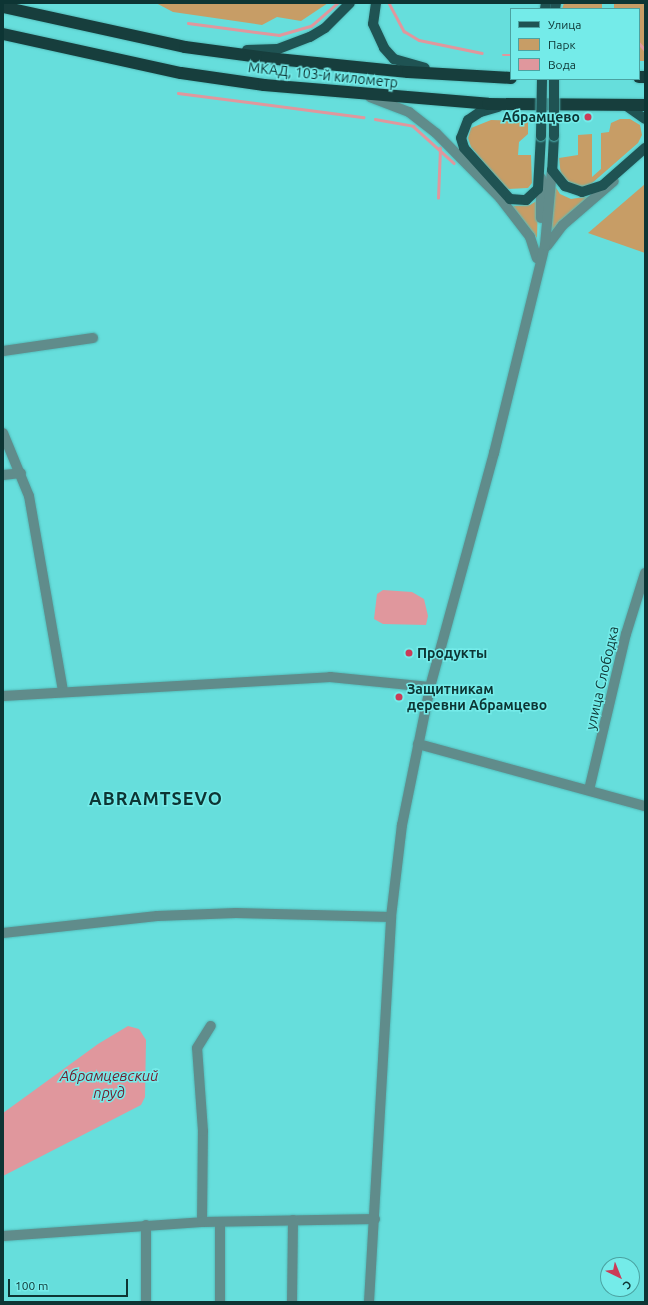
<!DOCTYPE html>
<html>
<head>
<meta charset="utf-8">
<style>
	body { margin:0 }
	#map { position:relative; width:648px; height:1305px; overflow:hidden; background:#66dedc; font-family:Ubuntu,sans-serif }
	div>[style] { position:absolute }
	.green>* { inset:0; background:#c79d66 }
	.water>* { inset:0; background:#e0979d }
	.stream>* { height:2.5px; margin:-1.25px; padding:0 1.25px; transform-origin:1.25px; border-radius:1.25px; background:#e0979d }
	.roads { filter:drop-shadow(0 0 1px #54bcba) drop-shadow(0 0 1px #54bcba) }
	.minor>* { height:10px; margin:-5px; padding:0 5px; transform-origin:5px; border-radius:5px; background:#608c8b }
	.major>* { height:10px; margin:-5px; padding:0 5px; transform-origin:5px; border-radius:5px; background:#1f5353 }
	.highway>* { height:12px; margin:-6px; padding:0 6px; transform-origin:6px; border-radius:6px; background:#173e3d }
	.bridges { filter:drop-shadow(0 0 1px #54bcba) drop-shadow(0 0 1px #54bcba) }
	.major-bridge>* { height:10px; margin:-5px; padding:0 5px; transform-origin:5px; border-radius:5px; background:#1f5353 }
	.dots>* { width:11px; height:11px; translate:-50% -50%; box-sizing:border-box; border:2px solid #74ebe9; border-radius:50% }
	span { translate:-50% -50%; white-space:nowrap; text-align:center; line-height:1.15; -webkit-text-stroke:3px #74ebe9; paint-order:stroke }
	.street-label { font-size:14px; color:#0d3534 }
	.poi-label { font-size:14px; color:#0d3534; font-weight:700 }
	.right { translate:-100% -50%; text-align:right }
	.left { translate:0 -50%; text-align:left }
	.water-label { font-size:15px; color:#731d2e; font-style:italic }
	.district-label { font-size:18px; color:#0d3534; font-weight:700; letter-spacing:1px }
	.frame { position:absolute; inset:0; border:4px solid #0d3534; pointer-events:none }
	.legend { position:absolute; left:510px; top:8px; width:130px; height:72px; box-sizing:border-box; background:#74ebe9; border:1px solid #4ba2a1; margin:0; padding:5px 7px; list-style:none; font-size:12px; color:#0d3534 }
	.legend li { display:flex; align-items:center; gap:8px; height:20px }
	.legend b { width:20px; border:1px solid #4ba2a1 }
	.north { position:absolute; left:600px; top:1257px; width:40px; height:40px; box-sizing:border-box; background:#74ebe9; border:1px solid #4ba2a1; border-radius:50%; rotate:137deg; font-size:11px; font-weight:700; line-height:16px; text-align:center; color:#0d3534 }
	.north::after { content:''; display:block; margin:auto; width:14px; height:18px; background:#cb3b57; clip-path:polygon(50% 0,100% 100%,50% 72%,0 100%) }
	.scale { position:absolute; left:8px; top:1279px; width:120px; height:18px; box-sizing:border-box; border:2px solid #0d3534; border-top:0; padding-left:5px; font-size:12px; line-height:14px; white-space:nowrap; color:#0d3534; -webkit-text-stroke:3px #74ebe9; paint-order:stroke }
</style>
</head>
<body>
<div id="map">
	<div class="green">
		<i style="clip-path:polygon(156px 3px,328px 3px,301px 21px,277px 17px,262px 25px,173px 12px)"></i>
		<i style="clip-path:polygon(564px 3px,602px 3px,602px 9px,562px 9px)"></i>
		<i style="clip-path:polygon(614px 3px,645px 3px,645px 61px,639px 61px,639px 9px,614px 9px)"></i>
		<i style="clip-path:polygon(620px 119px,630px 119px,640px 125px,642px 135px,638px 143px,591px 184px,580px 188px,568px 183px,561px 176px,559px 158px,578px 155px,578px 135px,592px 134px,592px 177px,601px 169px,601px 133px,609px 132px,611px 123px)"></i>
		<i style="clip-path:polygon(491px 120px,528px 121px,528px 134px,519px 142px,518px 155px,531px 155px,532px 183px,528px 188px,506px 189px,471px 147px,468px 138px,471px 128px)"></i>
		<i style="clip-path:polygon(645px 184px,645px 253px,588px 233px)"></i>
		<i style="clip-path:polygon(555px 186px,560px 194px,571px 199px,591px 196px,549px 234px)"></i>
		<i style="clip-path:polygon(538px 200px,537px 238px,511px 206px,530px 205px)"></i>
	</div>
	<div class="water">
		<i style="clip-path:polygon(383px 590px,412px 592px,424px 599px,428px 616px,426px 625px,383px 624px,374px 619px,377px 594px)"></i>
		<i style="clip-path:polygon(128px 1026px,139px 1029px,146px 1040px,145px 1097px,141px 1105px,3px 1176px,3px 1113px,98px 1044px)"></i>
	</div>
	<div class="stream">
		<i style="left:389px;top:3px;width:32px;rotate:62deg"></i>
		<i style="left:404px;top:31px;width:17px;rotate:31deg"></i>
		<i style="left:419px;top:40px;width:64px;rotate:11.7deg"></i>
		<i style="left:188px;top:23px;width:92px;rotate:7.5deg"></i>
		<i style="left:279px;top:35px;width:33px;rotate:-16deg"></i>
		<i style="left:311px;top:26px;width:35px;rotate:-41deg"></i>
		<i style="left:639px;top:43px;width:9px;rotate:49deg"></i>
		<i style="left:503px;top:55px;width:8px"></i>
		<i style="left:178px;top:93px;width:187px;rotate:7.4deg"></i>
		<i style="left:375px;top:119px;width:39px;rotate:10deg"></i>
		<i style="left:413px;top:126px;width:55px;rotate:42.1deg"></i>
		<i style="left:438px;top:198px;width:50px;rotate:-87.7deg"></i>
	</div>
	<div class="roads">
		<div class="minor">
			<i style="left:370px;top:97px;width:42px;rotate:21deg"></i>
			<i style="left:409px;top:112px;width:34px;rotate:38deg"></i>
			<i style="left:436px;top:133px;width:91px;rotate:45.4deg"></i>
			<i style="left:500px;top:198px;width:49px;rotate:52.4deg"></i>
			<i style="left:530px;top:237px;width:22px;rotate:72deg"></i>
			<i style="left:541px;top:178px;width:40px;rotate:90deg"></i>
			<i style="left:547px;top:246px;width:26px;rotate:-53deg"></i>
			<i style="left:563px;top:225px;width:67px;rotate:-40.8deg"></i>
			<i style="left:3px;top:351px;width:91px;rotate:-8.2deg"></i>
			<i style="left:3px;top:433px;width:68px;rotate:67.6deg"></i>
			<i style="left:29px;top:496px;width:197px;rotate:80.1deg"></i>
			<i style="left:3px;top:475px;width:18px;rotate:-6deg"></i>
			<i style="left:3px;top:696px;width:328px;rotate:-3.3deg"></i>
			<i style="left:330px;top:677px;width:100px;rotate:5.7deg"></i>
			<i style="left:418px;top:744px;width:235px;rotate:15.3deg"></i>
			<i style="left:589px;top:790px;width:160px;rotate:-76.7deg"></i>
			<i style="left:626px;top:634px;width:64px;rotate:-72.7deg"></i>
			<i style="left:3px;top:933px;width:155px;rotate:-6.3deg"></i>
			<i style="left:157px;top:916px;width:79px;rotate:-2.2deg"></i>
			<i style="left:236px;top:913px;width:155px;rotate:1.5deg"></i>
			<i style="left:202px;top:1222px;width:91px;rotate:-89.4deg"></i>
			<i style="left:203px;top:1131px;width:83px;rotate:-94.1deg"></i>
			<i style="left:197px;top:1048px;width:26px;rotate:-58deg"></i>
			<i style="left:220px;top:1222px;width:80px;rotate:90deg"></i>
			<i style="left:3px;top:1236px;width:199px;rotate:-4deg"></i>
			<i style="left:202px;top:1222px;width:173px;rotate:-1deg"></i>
			<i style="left:146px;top:1302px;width:77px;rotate:-90deg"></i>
			<i style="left:292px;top:1302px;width:82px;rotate:-89.3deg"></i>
			<i style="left:369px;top:1302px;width:386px;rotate:-86.7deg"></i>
			<i style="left:391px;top:917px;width:93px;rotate:-83.2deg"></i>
			<i style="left:402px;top:825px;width:141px;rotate:-78.5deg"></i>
			<i style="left:430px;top:687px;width:243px;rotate:-74.7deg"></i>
			<i style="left:494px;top:453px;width:214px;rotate:-76.2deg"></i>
			<i style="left:545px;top:245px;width:75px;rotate:-84.7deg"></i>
		</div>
		<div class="major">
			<i style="left:376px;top:3px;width:21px;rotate:98deg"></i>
			<i style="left:373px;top:24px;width:26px;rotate:65deg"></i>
			<i style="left:384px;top:48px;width:15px;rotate:48deg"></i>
			<i style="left:394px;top:59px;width:32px;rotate:16deg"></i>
			<i style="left:545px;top:9px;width:6px;rotate:-81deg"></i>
			<i style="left:555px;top:9px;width:6px;rotate:-81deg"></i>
			<i style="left:247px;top:50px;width:31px;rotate:-2deg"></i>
			<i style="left:278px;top:49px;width:34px;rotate:-21deg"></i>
			<i style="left:310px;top:37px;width:17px;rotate:-31deg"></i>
			<i style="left:325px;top:28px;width:35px;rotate:-45deg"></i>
			<i style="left:625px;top:105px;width:24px;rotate:35deg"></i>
			<i style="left:498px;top:107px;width:19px;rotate:164deg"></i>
			<i style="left:480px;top:112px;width:14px;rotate:146deg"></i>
			<i style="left:468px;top:120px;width:19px;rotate:111deg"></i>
			<i style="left:461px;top:138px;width:10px;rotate:73deg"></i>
			<i style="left:464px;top:148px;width:69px;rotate:48deg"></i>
			<i style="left:510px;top:199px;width:16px;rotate:4deg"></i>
			<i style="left:526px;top:200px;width:16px;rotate:-43deg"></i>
			<i style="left:538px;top:189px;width:53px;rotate:-86.8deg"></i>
			<i style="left:554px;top:136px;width:34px;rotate:93deg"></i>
			<i style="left:552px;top:170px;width:21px;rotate:51deg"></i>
			<i style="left:565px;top:186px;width:18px;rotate:19deg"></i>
			<i style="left:582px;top:192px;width:22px;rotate:-18deg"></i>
			<i style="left:603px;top:185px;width:56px;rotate:-41.4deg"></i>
		</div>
		<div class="highway">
			<i style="left:3px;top:7px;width:186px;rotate:12.4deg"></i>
			<i style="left:185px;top:47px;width:83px;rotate:7.6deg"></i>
			<i style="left:267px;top:58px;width:142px;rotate:5.7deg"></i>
			<i style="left:408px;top:72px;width:103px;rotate:3.3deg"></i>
			<i style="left:3px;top:34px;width:182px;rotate:12.4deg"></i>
			<i style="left:181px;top:73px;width:84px;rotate:8.2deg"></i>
			<i style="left:264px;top:85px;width:225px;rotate:4.8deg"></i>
			<i style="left:488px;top:104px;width:157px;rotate:0.4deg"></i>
			<i style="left:639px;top:77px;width:6px"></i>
		</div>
	</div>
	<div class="bridges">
		<div class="major-bridge">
			<i style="left:541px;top:136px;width:57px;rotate:-89deg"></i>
			<i style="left:554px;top:136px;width:57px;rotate:-90deg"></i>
		</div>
	</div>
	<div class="dots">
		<i style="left:588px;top:117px;background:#cb3b57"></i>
		<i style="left:409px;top:653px;background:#cb3b57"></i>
		<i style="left:399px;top:697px;background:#cb3b57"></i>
	</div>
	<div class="street-label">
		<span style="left:323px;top:75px;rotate:6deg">МКАД, 103-й километр</span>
		<span style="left:602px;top:678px;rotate:-77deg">улица Слободка</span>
	</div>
	<div class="poi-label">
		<span class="right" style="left:580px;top:117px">Абрамцево</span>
		<span class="left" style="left:417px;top:653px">Продукты</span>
		<span class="left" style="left:407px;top:697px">Защитникам<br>деревни Абрамцево</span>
	</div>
	<div class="water-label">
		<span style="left:109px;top:1084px">Абрамцевский<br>пруд</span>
	</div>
	<div class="district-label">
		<span style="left:156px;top:798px">ABRAMTSEVO</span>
	</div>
	<div class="frame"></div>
	<ul class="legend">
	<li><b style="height:5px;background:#1f5353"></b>Улица</li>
	<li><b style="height:11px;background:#c79d66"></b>Парк</li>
	<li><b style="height:11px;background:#e0979d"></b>Вода</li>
	</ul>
	<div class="north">С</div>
	<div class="scale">100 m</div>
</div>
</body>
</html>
